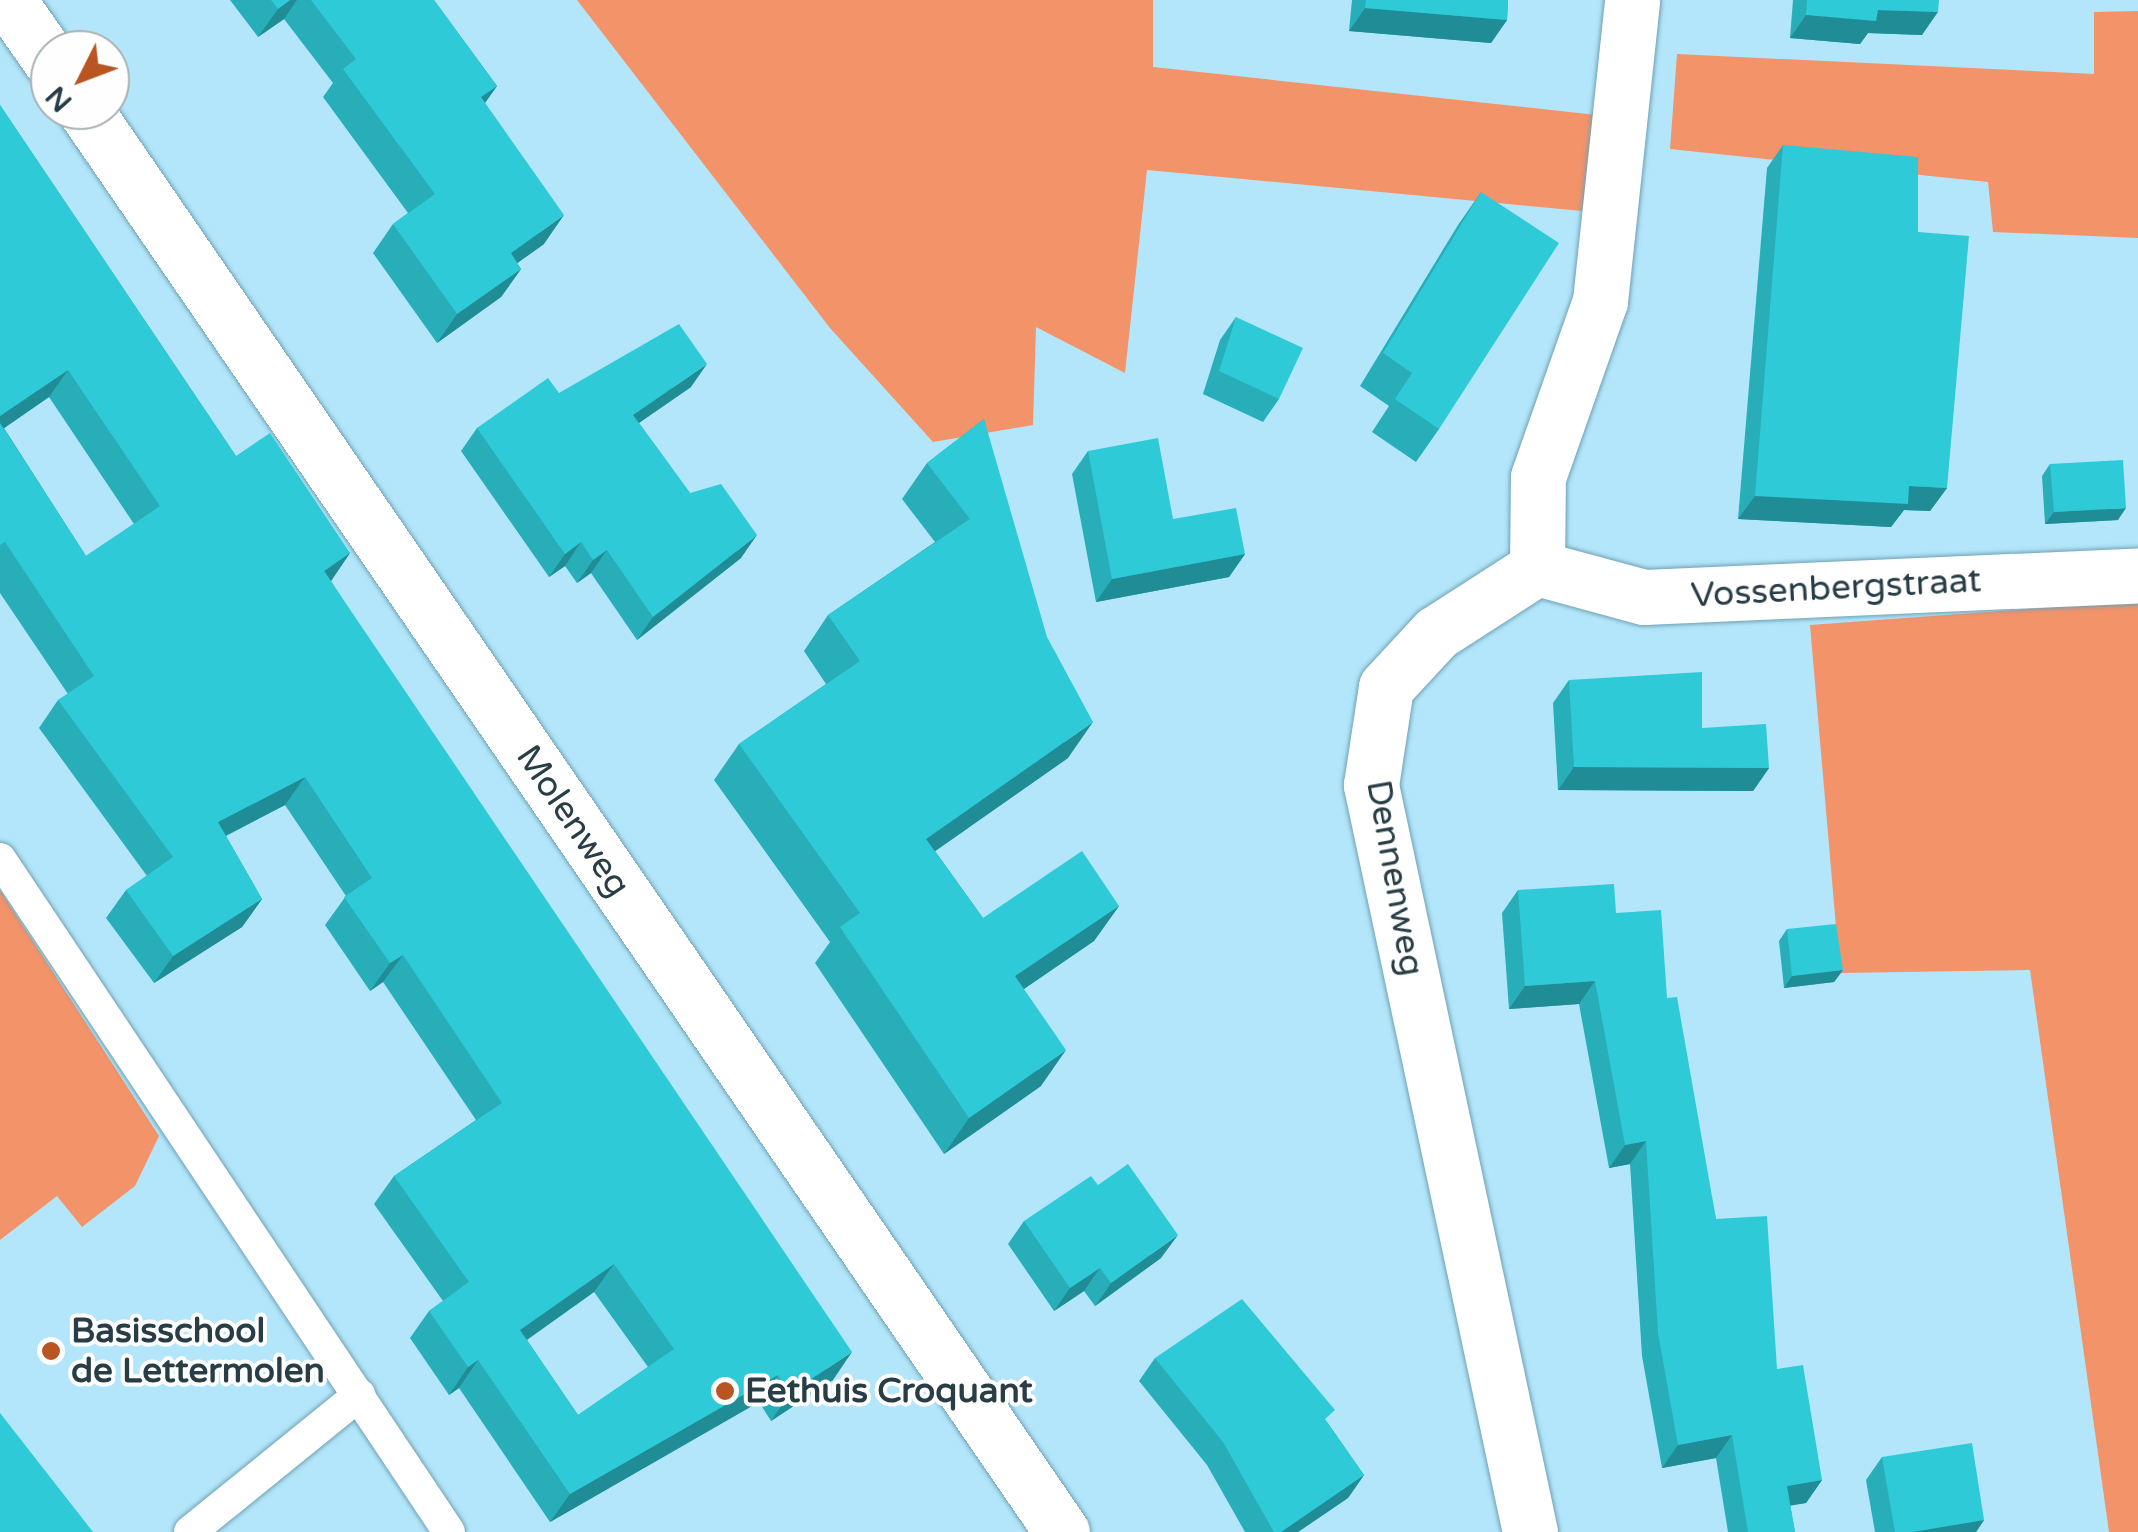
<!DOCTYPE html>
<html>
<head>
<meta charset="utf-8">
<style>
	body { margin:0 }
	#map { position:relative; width:2138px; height:1532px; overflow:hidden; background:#b3e6fb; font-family:"Varela Round",sans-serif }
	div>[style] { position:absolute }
	.green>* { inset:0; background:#f39369 }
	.roads { filter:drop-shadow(0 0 2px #70a1b4) drop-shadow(0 0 2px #70a1b4) }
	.lane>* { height:32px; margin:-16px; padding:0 16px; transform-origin:16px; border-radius:16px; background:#fff }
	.street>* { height:55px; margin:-27.5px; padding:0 27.5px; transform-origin:27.5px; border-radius:27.5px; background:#fff }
	.secondary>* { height:55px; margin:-27.5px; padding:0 27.5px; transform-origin:27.5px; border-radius:27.5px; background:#fff }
	.wall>* { inset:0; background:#28aeb9 }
	.shaded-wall>* { inset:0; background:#208d96 }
	.building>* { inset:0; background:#2ecad7 }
	.dots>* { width:28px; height:28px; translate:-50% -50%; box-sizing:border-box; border:5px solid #fefefe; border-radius:50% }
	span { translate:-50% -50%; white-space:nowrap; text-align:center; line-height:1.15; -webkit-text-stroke:8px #fefefe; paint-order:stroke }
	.street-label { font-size:35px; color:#283d45 }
	.poi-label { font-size:35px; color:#283d45; font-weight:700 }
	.left { translate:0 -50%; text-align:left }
	.north { position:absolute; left:30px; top:30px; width:100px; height:100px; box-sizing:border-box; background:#fefefe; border:2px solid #a8b1b4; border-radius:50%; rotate:228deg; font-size:28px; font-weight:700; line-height:40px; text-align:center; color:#283d45 }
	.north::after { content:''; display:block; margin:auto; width:35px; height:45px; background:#b95522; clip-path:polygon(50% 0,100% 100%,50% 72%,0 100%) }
</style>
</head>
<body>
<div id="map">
	<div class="green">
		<i style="clip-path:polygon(577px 0,1153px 0,1153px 67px,1597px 115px,1582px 211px,1147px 170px,1125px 373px,1036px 327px,1033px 425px,933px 442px,830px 328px)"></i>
		<i style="clip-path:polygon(2138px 11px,2138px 238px,1993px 232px,1988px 182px,1670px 149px,1677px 54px,2094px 74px,2094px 12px)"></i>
		<i style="clip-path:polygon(2138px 601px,2138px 1532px,2109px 1532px,2030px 970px,1840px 973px,1810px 625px)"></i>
		<i style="clip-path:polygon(0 890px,159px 1136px,135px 1186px,82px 1227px,57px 1196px,0 1240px)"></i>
	</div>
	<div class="roads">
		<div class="lane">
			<i style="left:0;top:859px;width:809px;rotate:56.29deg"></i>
			<i style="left:190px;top:1532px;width:218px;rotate:-39deg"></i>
		</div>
		<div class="street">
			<i style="left:1537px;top:568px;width:111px;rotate:15.2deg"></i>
			<i style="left:1644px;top:597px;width:494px;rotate:-2.5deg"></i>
			<i style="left:1537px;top:568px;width:91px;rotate:-89.4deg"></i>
			<i style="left:1538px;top:477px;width:187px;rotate:-70.6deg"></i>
			<i style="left:1600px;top:301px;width:303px;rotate:-83.9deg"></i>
			<i style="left:1530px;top:1532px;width:764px;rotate:-102.02deg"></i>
			<i style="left:1371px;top:785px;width:99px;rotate:-81.3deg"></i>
			<i style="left:1386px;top:687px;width:74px;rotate:-47.2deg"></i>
			<i style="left:1436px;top:633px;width:120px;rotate:-32.8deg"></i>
		</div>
		<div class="secondary">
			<i style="left:8px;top:0;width:73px;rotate:55deg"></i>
			<i style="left:85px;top:110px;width:1725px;rotate:55.51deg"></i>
		</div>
	</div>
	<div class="wall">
		<i style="clip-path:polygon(230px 0,434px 0,497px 86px,485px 103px,544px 244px,517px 263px,521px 269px,501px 297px,437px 343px,373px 253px,393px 224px,408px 213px,323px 97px,333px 83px,284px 19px,258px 37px)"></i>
		<i style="clip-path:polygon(1352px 0,1508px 0,1507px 20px,1491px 43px,1349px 31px)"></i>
		<i style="clip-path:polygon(1793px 0,1939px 0,1922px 35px,1868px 33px,1860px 44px,1790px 38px)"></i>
		<i style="clip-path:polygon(evenodd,0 105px,236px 456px,350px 553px,331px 581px,833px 1380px,771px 1421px,759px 1402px,550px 1522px,459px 1388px,449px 1395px,410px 1338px,429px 1311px,443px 1301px,374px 1204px,394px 1176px,476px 1120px,383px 982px,370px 991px,325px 925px,346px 896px,285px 805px,226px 836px,262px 899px,242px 927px,154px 983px,106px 918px,126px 890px,147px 876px,39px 728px,58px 700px,68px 694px,0 593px,0 105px,49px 397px,134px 524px,86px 556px,4px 428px,49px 397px,0 105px,594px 1292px,648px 1367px,578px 1415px,527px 1340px,594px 1292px)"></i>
		<i style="clip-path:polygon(1783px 145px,1918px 232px,1947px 488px,1930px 511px,1904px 510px,1891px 527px,1738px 519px,1767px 168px)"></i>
		<i style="clip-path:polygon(1481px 192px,1439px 429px,1416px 462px,1372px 432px,1389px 406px,1360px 386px,1458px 225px)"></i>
		<i style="clip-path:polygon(1236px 317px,1279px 399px,1263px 422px,1203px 394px,1220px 340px)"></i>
		<i style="clip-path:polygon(691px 387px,639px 423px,690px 493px,741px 558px,637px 640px,591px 573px,577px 583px,565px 566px,549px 577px,461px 451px,477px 428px,559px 393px)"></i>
		<i style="clip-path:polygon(984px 419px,1068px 758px,935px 851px,983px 918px,1119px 906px,1094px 941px,1024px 989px,1041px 1086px,944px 1154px,815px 963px,830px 942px,714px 780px,739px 744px,826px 684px,804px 651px,828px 615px,935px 542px,902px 499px,927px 463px)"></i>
		<i style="clip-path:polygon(1088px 451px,1173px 519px,1245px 554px,1229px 577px,1096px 602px,1072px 474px)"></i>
		<i style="clip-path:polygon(2050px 464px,2118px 520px,2045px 524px,2042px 476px)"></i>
		<i style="clip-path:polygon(1569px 680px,1702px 728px,1769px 768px,1753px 791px,1558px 790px,1553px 703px)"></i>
		<i style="clip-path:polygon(1518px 890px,1616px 913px,1667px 998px,1716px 1219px,1822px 1480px,1806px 1503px,1790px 1505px,1795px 1532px,1728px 1532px,1716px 1458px,1662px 1468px,1642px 1356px,1630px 1164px,1609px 1168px,1579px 1004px,1509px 1009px,1502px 913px)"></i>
		<i style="clip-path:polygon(1787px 929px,1843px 970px,1834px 982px,1784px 988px,1779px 941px)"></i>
		<i style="clip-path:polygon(1024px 1221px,1161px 1258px,1095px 1306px,1084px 1291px,1054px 1311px,1008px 1244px)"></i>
		<i style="clip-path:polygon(1155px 1358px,1327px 1422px,1364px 1475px,1348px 1498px,1298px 1532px,1245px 1532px,1207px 1465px,1139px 1381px)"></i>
		<i style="clip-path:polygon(1882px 1457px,1984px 1520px,1976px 1532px,1875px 1532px,1866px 1480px)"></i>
	</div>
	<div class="shaded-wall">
		<i style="clip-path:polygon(290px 0,297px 0,284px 19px,258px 37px,278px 9px)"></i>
		<i style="clip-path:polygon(1365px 8px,1507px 20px,1491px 43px,1349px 31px)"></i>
		<i style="clip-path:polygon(1878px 10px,1938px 12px,1922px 35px,1868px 33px,1860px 44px,1790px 38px,1806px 15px)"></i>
		<i style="clip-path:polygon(497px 86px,477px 114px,481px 97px)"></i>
		<i style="clip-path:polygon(564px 215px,544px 244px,491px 282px,511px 253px)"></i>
		<i style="clip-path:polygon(521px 269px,501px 297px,437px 343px,457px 314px)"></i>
		<i style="clip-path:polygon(707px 364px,691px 387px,617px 438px,633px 415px)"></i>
		<i style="clip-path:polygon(68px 370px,49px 397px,0 431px,0 416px)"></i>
		<i style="clip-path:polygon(1909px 486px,1947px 488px,1930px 511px,1904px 510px,1891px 527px,1738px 519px,1755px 496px)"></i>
		<i style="clip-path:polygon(2126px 508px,2118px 520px,2045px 524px,2054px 512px)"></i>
		<i style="clip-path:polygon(757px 535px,741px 558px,637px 640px,653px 617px)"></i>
		<i style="clip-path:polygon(581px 542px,565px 566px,549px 577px,565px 554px)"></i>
		<i style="clip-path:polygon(607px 550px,591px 573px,577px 583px,593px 560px)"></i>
		<i style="clip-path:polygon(350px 553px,331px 581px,324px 571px)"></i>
		<i style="clip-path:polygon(1245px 554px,1229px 577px,1096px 602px,1112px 579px)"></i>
		<i style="clip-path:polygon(1093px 722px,1068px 758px,901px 875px,926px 839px)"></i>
		<i style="clip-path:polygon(1574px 767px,1769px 768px,1753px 791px,1558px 790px)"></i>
		<i style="clip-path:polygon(305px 777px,285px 805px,198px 850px,218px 822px)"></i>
		<i style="clip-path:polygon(262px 899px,242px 927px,154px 983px,173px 956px)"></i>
		<i style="clip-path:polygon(1119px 906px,1094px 941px,990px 1012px,1015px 976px)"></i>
		<i style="clip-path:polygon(403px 955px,383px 982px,370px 991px,390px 963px)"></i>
		<i style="clip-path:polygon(1843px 970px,1834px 982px,1784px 988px,1792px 976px)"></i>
		<i style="clip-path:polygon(1595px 981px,1579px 1004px,1509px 1009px,1525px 986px)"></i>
		<i style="clip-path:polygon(1066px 1050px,1041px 1086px,944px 1154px,969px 1118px)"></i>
		<i style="clip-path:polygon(1646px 1141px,1630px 1164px,1609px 1168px,1625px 1145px)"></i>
		<i style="clip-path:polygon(1178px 1235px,1161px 1258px,1095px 1306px,1111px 1283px)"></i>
		<i style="clip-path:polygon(614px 1264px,594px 1292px,501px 1358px,520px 1330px)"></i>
		<i style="clip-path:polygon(1100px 1268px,1084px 1291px,1054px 1311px,1070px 1288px)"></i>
		<i style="clip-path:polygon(852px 1352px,833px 1380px,771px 1421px,790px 1393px)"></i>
		<i style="clip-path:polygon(478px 1360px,459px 1388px,449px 1395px,468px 1367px)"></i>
		<i style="clip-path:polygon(778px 1375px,759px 1402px,550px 1522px,570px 1494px)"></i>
		<i style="clip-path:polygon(1732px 1435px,1716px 1458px,1662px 1468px,1678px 1445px)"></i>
		<i style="clip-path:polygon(1364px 1475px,1348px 1498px,1298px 1532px,1281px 1532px)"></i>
		<i style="clip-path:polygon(1822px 1480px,1806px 1503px,1771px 1509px,1787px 1486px)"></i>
		<i style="clip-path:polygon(1984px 1520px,1976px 1532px,1912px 1532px)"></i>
	</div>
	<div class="building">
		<i style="clip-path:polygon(271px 0,290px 0,278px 9px)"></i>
		<i style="clip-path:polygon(311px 0,434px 0,497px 86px,481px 97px,564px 215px,511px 253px,521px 269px,457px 314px,393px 224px,435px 194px,343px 69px,356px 59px)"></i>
		<i style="clip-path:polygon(1366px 0,1508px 0,1507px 20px,1365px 8px)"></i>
		<i style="clip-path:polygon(1807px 0,1939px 0,1938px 12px,1878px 10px,1876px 21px,1806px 15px)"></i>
		<i style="clip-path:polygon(evenodd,0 105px,236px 456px,270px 433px,350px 553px,324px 571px,852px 1352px,790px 1393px,778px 1375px,570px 1494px,478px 1360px,468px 1367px,429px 1311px,469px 1282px,394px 1176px,502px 1103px,403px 955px,390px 963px,344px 897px,372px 878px,305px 777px,218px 822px,262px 899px,173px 956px,126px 890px,173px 857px,58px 700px,94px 676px,5px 542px,0 545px,0 423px,86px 556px,160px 506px,68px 370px,0 416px,0 105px,614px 1264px,674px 1349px,578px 1415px,520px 1330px,614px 1264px)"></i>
		<i style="clip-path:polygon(1783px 145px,1918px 157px,1918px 232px,1969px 236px,1947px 488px,1909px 486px,1908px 504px,1755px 496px)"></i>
		<i style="clip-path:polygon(1481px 192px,1559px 243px,1439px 429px,1395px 399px,1412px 373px,1383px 353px)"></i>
		<i style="clip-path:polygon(1236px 317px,1303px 348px,1279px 399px,1219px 371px)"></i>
		<i style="clip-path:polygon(679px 324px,707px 364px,633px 415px,690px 493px,721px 484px,757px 535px,653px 617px,607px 550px,593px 560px,581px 542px,565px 554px,477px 428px,548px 378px,559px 393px)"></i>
		<i style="clip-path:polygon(984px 419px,1047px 637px,1093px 722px,926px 839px,983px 918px,1082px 851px,1119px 906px,1015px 976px,1066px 1050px,969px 1118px,840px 927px,860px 913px,739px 744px,860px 661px,828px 615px,970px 519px,927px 463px)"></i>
		<i style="clip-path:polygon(1158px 438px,1173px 519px,1236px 508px,1245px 554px,1112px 579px,1088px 451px)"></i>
		<i style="clip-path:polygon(2123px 460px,2126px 508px,2054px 512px,2050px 464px)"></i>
		<i style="clip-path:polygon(1702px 672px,1702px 728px,1766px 724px,1769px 768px,1574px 767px,1569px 680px)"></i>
		<i style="clip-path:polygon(1614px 884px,1616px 913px,1661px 910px,1667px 998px,1677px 997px,1716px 1219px,1767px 1216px,1777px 1369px,1803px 1365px,1822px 1480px,1787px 1486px,1795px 1532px,1748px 1532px,1732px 1435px,1678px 1445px,1658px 1333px,1646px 1141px,1625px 1145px,1595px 981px,1525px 986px,1518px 890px)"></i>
		<i style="clip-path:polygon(1836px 924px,1843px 970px,1792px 976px,1787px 929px)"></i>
		<i style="clip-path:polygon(1128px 1164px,1178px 1235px,1111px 1283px,1100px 1268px,1070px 1288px,1024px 1221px,1091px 1176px,1098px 1185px)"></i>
		<i style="clip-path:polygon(1242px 1299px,1335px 1410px,1325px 1419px,1364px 1475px,1281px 1532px,1274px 1532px,1223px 1442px,1155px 1358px)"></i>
		<i style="clip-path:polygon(0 1413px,93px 1532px,0 1532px)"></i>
		<i style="clip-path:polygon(1972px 1443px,1984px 1520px,1912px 1532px,1895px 1532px,1882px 1457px)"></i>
	</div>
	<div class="dots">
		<i style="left:51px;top:1351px;background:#b95522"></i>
		<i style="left:725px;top:1391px;background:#b95522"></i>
	</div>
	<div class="street-label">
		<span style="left:1836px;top:588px;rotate:-3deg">Vossenbergstraat</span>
		<span style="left:573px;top:821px;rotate:56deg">Molenweg</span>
		<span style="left:1395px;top:878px;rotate:80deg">Dennenweg</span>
	</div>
	<div class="poi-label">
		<span class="left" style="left:71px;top:1351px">Basisschool<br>de Lettermolen</span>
		<span class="left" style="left:745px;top:1391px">Eethuis Croquant</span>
	</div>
	<div class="north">N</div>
</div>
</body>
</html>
